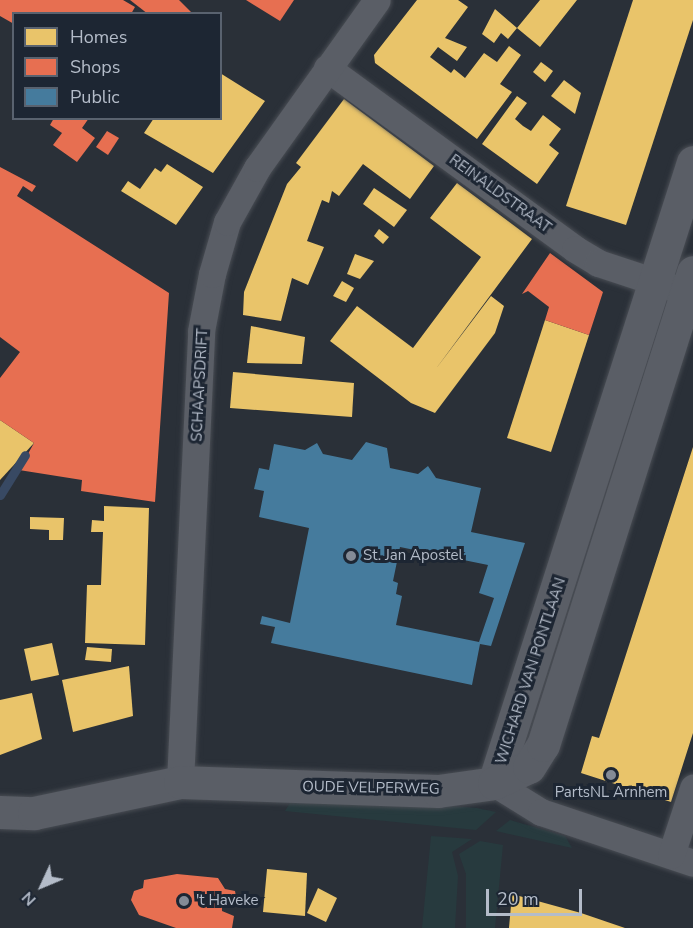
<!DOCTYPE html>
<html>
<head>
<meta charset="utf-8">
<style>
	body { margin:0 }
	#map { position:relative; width:693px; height:928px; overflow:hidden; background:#2a3038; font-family:"Nunito Sans",sans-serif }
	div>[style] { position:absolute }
	.green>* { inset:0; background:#273a3e }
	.homes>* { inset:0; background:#e9c46a }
	.shops>* { inset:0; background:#e76f51 }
	.public>* { inset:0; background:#457b9d }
	.stream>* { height:9px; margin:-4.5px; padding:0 4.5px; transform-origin:4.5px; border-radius:4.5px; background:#384963 }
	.roads { filter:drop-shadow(0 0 2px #484c53) drop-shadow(0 0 2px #484c53) }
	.minor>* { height:27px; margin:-13.5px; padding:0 13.5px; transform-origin:13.5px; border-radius:13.5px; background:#5a5e66 }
	.tertiary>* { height:33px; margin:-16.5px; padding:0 16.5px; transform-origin:16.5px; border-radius:16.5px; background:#5a5e66 }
	.dots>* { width:16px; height:16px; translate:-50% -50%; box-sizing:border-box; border:3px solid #1d2633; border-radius:50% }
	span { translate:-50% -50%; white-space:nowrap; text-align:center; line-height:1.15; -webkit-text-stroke:6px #1d2633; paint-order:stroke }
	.street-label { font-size:15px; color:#b4bcc9 }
	.poi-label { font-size:15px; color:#b4bcc9 }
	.left { translate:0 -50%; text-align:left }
	.legend { position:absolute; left:12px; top:12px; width:210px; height:108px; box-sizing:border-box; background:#1d2633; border:2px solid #59626f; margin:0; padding:8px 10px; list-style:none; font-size:18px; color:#b4bcc9 }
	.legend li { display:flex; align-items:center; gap:12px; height:30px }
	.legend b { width:30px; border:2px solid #59626f }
	.north { position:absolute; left:12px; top:856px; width:60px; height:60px; -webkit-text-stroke:4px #1d2633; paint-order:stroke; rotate:226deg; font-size:16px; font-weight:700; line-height:24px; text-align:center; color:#b4bcc9 }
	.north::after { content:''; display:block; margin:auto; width:21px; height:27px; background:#b4bcc9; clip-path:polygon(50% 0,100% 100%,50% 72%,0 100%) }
	.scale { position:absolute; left:486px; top:889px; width:96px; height:27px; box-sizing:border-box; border:3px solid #b4bcc9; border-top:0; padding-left:8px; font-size:18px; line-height:21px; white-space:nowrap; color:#b4bcc9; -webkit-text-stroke:4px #1d2633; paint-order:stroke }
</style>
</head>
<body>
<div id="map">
	<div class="green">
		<i style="clip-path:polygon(295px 795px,477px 808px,496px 812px,476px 830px,285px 811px)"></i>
		<i style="clip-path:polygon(510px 820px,565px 836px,572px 848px,496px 831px)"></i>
		<i style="clip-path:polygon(431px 836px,472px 839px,452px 852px,458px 876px,455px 928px,422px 928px)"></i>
		<i style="clip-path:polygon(480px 841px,503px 845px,495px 928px,466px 928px,466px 874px,459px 854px)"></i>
	</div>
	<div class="homes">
		<i style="clip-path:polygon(417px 0,458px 0,468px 7px,445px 38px,467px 47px,457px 61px,438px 47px,430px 57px,451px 73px,454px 69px,465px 78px,484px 53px,497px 62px,509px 46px,521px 55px,500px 84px,512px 92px,477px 139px,375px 63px,374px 55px)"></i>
		<i style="clip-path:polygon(540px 0,577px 0,540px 47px,517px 28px,508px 39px,501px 33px,494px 43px,482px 34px,495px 9px,517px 28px)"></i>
		<i style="clip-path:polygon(633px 0,693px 0,693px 20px,626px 225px,566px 206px)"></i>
		<i style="clip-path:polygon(541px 62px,553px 71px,545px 82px,533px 72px)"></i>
		<i style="clip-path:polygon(220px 73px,265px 101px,213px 173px,144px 133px,154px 118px,220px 118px)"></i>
		<i style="clip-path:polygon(564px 80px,581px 93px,575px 114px,551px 96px)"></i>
		<i style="clip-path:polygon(517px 96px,527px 103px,515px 119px,523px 126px,531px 131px,543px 115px,561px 129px,549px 145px,559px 153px,537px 184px,482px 144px)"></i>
		<i style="clip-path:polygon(344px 99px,434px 166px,410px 199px,363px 164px,339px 196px,332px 191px,329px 203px,322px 200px,307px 241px,324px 247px,308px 285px,292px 278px,281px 321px,243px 315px,244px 292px,287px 184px,301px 167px,296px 163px)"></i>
		<i style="clip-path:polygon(167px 164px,203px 187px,176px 225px,121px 191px,128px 181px,140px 189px,155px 168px,161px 172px)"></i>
		<i style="clip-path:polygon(457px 183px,532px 239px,435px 370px,491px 296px,504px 306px,495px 333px,435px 413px,411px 403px,330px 341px,357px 306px,413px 348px,481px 257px,430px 218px)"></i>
		<i style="clip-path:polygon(374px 188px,407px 210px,394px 227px,363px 204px)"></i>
		<i style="clip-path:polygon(379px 229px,389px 237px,383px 244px,374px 236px)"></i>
		<i style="clip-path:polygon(355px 254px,374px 261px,360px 279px,347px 274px)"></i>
		<i style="clip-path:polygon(342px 281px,354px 288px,346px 302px,333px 296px)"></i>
		<i style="clip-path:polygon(545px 320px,589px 335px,551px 452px,507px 438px)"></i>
		<i style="clip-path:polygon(251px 326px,305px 337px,302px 364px,247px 363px)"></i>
		<i style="clip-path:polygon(233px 372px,354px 383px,352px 417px,230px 408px)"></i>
		<i style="clip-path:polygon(0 420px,34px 443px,0 480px)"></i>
		<i style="clip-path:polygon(693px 447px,693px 733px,671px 802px,581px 773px,592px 736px,599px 738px)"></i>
		<i style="clip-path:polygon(104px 506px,149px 508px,145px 645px,85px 643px,87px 585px,101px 585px,103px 532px,91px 532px,92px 520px,104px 521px)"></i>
		<i style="clip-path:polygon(30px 517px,64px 518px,63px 540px,49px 540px,49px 530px,30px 529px)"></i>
		<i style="clip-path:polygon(52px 643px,59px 675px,31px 681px,24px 649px)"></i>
		<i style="clip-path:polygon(87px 647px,112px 649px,111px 662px,85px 660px)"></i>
		<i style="clip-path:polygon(129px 666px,133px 716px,73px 732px,62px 680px)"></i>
		<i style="clip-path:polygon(32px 693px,42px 739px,0 755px,0 700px)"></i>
		<i style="clip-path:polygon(267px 869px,307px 873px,305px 916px,263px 912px)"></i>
		<i style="clip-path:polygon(318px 888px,337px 898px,326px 922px,307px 913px)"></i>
		<i style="clip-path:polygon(512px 894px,581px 913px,625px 928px,509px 928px)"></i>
	</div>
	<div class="shops">
		<i style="clip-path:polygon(0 0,123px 0,135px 7px,131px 14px,14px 14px,14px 24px,0 16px)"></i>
		<i style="clip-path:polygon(130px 0,179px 0,193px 14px,148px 14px)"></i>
		<i style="clip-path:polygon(246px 0,294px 0,280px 21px)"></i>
		<i style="clip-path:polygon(54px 118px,89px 118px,82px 128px,95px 138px,77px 162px,53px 145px,62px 133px,50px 125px)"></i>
		<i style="clip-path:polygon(107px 131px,119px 138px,108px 155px,96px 147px)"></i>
		<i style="clip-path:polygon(0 167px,36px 186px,32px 192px,23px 186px,17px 196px,169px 293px,155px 502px,81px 491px,82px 480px,19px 470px,34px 443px,0 420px,0 378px,20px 352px,0 337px)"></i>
		<i style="clip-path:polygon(550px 253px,603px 292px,589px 335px,545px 320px,549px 307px,528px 291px,522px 294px)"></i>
		<i style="clip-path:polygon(177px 874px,218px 878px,225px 889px,235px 891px,237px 902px,222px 904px,222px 911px,234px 916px,232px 928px,176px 928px,139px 915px,131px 900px,134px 891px,143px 888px,144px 880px)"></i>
	</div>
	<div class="public">
		<i style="clip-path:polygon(evenodd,366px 442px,387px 448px,390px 468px,418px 474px,428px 466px,436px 478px,481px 488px,471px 532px,525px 543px,491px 646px,480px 644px,472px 685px,271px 643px,275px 627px,260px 624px,262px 616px,290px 623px,309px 528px,259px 517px,264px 491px,254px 489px,259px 468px,269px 470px,274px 444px,305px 450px,317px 443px,323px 454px,352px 460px,366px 442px,400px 547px,488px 565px,479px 593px,494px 598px,479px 642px,396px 625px,402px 596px,396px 594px,398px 583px,393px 581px,400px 547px)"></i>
	</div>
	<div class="stream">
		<i style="left:0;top:495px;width:47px;rotate:-58deg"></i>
	</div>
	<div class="roads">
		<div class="minor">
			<i style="left:327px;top:68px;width:307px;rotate:36.1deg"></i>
			<i style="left:575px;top:249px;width:27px;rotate:31deg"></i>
			<i style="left:598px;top:263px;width:80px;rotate:18.2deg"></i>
			<i style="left:180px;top:782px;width:451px;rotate:-87.3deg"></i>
			<i style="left:201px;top:331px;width:58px;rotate:-79.1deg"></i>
			<i style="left:212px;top:274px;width:54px;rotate:-73.9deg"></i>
			<i style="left:227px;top:222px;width:62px;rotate:-60.9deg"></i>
			<i style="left:257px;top:168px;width:206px;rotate:-54.5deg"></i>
			<i style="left:494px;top:783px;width:55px;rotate:31.7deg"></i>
			<i style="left:541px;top:812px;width:160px;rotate:18.5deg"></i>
			<i style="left:671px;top:855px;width:71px;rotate:-71.8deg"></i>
		</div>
		<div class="tertiary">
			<i style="left:494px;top:783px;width:652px;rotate:-72.23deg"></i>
			<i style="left:0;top:812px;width:34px;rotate:2deg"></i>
			<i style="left:34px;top:813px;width:149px;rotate:-12deg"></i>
			<i style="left:180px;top:782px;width:258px;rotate:2deg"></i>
			<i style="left:438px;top:791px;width:57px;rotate:-8.1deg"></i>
			<i style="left:494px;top:783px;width:38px;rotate:-25deg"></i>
			<i style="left:529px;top:767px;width:26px;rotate:-58deg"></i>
			<i style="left:543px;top:745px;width:496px;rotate:-72.4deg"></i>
		</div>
	</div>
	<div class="dots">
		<i style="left:351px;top:556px;background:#848b96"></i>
		<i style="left:611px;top:775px;background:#848b96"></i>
		<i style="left:184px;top:901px;background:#848b96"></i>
	</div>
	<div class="street-label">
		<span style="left:500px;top:194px;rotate:36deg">REINALDSTRAAT</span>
		<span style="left:200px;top:385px;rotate:-87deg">SCHAAPSDRIFT</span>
		<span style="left:531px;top:671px;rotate:-72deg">WICHARD VAN PONTLAAN</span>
		<span style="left:371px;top:788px;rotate:1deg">OUDE VELPERWEG</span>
	</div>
	<div class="poi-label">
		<span class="left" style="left:363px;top:556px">St. Jan Apostel</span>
		<span style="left:611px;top:793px">PartsNL Arnhem</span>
		<span class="left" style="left:196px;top:901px">'t Haveke</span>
	</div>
	<ul class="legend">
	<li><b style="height:16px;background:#e9c46a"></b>Homes</li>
	<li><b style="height:16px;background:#e76f51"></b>Shops</li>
	<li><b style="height:16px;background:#457b9d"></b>Public</li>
	</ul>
	<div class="north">N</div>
	<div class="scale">20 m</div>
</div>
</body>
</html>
